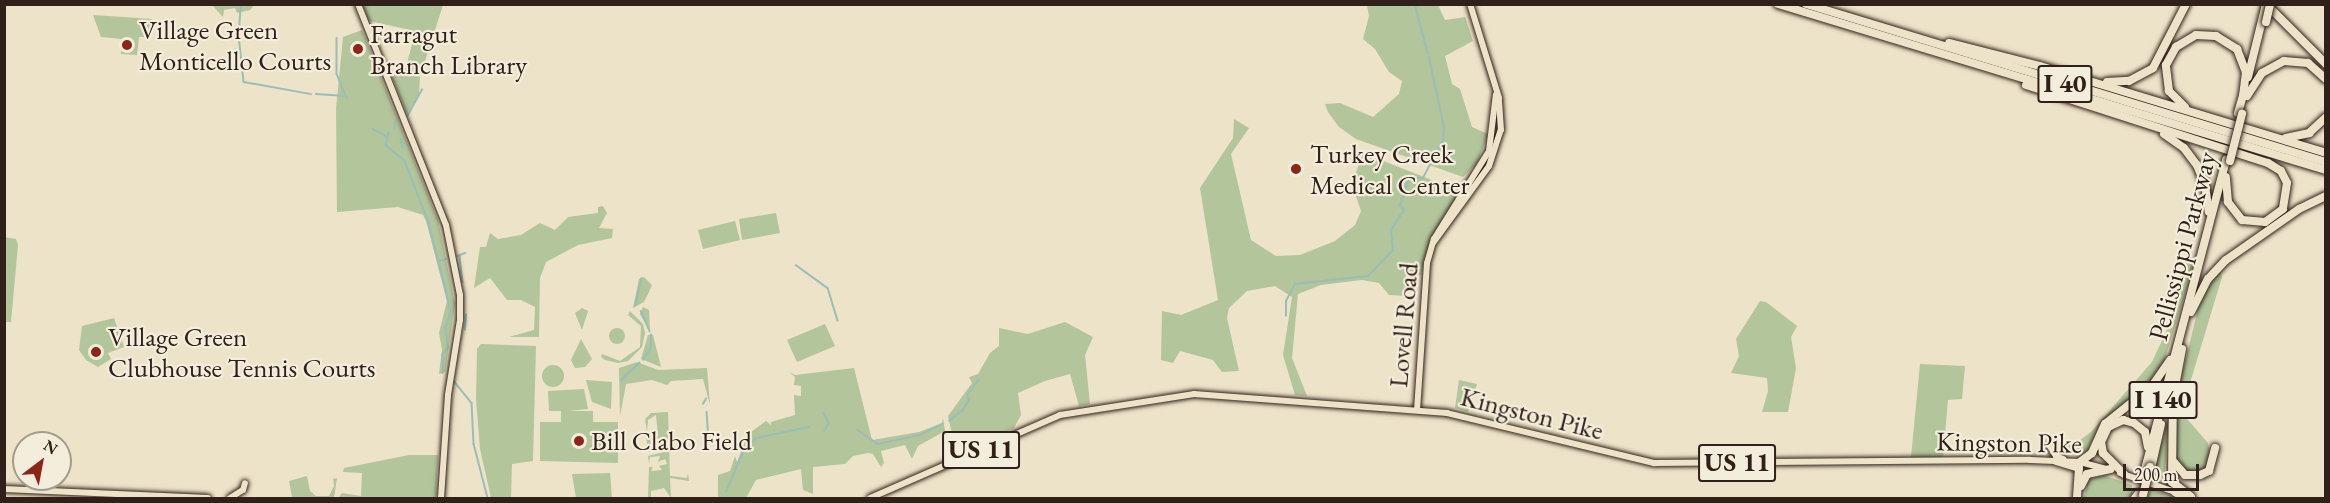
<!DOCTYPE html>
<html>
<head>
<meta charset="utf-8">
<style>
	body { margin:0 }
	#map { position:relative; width:2330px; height:503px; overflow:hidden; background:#ede3c8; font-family:"EB Garamond",serif }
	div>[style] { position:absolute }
	.green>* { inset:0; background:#b2c59b }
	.round { border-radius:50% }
	.stream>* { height:1.5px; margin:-0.75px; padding:0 0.75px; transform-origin:0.75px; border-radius:0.75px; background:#99beb6 }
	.roads { filter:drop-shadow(0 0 2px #312019) drop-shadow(0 0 2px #312019) }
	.major>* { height:6px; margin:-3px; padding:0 3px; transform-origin:3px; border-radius:3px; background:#ede3c8 }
	.highway>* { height:8px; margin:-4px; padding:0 4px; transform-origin:4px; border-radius:4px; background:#ede3c8 }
	.bridges { filter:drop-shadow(0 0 2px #312019) drop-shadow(0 0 2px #312019) }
	.highway-bridge>* { height:8px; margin:-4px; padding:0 4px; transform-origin:4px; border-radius:4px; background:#ede3c8 }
	.dots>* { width:16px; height:16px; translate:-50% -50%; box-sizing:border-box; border:3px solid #f3eddb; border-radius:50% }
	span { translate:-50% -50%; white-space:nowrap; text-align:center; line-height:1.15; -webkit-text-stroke:4.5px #f3eddb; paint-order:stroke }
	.shield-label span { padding:2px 4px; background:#f3eddb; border:2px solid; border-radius:4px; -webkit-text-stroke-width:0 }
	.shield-label { font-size:26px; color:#312019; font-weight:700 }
	.poi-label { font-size:27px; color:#312019 }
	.left { translate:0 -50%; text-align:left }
	.street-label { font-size:27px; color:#312019 }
	.frame { position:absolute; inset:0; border:6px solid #312019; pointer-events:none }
	.north { position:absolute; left:12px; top:431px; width:60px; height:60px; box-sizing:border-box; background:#f3eddb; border:2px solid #a59b8d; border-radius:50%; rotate:32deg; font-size:16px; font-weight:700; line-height:24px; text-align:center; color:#312019 }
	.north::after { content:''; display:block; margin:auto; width:21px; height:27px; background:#8f2418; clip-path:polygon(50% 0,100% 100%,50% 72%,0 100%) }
	.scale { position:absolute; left:2123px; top:464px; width:76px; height:27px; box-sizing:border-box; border:3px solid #312019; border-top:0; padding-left:8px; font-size:18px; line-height:21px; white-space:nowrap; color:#312019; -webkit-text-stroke:4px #f3eddb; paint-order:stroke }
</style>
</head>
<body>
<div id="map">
	<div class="green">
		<i style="clip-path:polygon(212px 5px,212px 4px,254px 5px,250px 10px,237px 13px,235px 8px,224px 10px,223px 17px)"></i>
		<i style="clip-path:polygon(363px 5px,443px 5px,420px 77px,419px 95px,407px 114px,392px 77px,406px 67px,414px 37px,406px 29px,369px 21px)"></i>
		<i style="clip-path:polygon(1367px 5px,1438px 5px,1445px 20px,1465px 17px,1473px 41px,1445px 56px,1452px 84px,1460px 89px,1472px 127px,1488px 134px,1477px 163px,1463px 177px,1356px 139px,1339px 127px,1328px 112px,1325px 104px,1340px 103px,1373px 117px,1399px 94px,1402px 81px,1389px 72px,1375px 49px,1363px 39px,1369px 16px)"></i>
		<i style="clip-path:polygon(93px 15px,152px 19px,151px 37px,139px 37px,137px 55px,121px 54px,122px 39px,101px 37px)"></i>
		<i style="clip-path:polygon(362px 30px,438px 220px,455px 304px,445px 372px,439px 374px,442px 350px,439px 333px,447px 301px,426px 221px,423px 215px,398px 207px,337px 212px,336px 109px,343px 37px)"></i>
		<i style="clip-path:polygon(1234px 119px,1249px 128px,1231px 154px,1251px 240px,1276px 256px,1300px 255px,1335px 241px,1355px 225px,1361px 211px,1352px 184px,1363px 153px,1460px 191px,1431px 237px,1421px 275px,1406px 274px,1407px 296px,1389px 295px,1379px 283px,1362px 280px,1321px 285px,1298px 294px,1292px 358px,1307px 396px,1295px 395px,1283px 355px,1292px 297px,1275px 286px,1247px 291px,1229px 308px,1227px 318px,1239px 371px,1222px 372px,1213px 360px,1180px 351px,1173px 363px,1161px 360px,1162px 311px,1181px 315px,1218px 300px,1200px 188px,1233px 138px)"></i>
		<i style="clip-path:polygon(603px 206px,607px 213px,599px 228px,613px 229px,612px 238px,578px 245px,546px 262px,540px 278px,539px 337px,509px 337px,534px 330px,535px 307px,521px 300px,507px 300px,490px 278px,474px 288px,480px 247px,486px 247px,490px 233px,498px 239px,521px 235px,540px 223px,555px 230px,568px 217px,598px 213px,598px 207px)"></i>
		<i style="clip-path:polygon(776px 213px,780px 233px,742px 240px,739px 219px)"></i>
		<i style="clip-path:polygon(735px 221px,740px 240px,703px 249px,698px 230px)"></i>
		<i style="clip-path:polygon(4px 237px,16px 239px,18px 245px,11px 322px,5px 322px)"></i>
		<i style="clip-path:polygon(2185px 261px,2193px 264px,2192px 272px,2163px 365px,2152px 382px,2100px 425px,2086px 453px,2058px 454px,2054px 442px,2079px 441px,2091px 432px,2152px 362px,2166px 332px)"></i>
		<i style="clip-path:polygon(2220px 270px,2222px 277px,2184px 403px,2187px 419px,2208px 443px,2211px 460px,2205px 470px,2191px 473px,2183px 470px,2174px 455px,2176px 399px,2201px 297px)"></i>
		<i style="clip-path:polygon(644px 277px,652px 285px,649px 292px,644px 302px,633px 308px,639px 279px)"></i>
		<i style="clip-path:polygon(1760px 301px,1766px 302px,1797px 326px,1791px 337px,1796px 368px,1788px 412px,1762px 412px,1768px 391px,1767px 378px,1731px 373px,1739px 356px,1736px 339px)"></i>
		<i style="clip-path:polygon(643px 307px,649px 310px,650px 331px,640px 314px)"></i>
		<i style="clip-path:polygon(582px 308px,588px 311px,582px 330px,575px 313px)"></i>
		<i style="clip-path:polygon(630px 311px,643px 324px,645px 333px,642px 347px,628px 361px,618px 363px,605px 360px,601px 357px,602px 354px,620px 361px,640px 347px,641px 326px,628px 315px)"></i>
		<i style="clip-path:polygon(114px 318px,124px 347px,108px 353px,111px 359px,98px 367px,86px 360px,79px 350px,82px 326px)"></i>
		<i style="clip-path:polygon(1065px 322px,1093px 337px,1085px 355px,1090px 404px,1079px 406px,1070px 374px,1045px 381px,1018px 393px,1021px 415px,1014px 428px,956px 452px,948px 416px,972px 383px,969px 377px,978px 374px,990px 353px,999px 346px,999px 328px,1028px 334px)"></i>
		<i style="clip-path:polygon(825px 324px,835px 346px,797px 362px,787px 340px)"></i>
		<i class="round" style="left:609px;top:328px;width:16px;height:16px"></i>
		<i style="clip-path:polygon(648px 335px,653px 335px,661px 367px,641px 359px)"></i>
		<i style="clip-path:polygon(581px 339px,592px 359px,585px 367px,575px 368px,571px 360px)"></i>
		<i style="clip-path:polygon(481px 344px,536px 346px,533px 461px,512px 464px,511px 498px,491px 498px,480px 449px,476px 399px,477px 349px)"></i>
		<i style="clip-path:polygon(637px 362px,658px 370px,707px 368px,710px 405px,703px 379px,671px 381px,667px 385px,652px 380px,626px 384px,620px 416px,619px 368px)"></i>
		<i style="clip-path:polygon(1920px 364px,1965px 366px,1962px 399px,1948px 400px,1943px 457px,1911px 457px)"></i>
		<i class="round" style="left:542px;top:365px;width:22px;height:22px"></i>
		<i style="clip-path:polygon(854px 368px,872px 440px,919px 432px,942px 423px,943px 418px,945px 431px,918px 446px,912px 459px,905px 445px,881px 451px,884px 463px,881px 467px,873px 454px,868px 453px,853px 456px,845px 464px,813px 467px,813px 494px,803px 490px,801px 469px,756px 480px,746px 498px,718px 498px,718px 475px,730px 471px,735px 456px,737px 462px,748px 434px,766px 421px,771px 425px,771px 422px,795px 415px,794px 395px,801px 396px,801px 386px,794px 385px,795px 377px,789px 372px,795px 375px)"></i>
		<i style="clip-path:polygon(586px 380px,612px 382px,611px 409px,592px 402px)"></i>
		<i style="clip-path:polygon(1459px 380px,1477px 384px,1468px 412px,1455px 408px)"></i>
		<i style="clip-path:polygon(584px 389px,588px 409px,568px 411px,593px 411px,593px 422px,618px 422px,618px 463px,540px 461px,540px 422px,561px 422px,561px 411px,549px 411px,548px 391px)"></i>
		<i style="clip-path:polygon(668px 412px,670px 476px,687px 478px,688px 473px,689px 481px,670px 478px,671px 498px,664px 488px,651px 491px,651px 498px,648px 498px,649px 467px,653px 467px,651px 471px,662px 470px,659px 466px,667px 464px,665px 459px,658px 462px,660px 456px,650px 457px,649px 464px,648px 456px,668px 451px,666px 439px,661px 438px,650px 440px,653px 452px,648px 451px,646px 436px,658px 436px,656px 415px,648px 420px,647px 432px,645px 419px,651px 413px)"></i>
		<i style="clip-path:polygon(2169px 417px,2165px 468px,2167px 481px,2153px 473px)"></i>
		<i style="clip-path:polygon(409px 455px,438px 455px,436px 498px,340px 498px,339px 497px,342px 493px,361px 496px,362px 473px,343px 472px,344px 468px)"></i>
		<i style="clip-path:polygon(610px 473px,612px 498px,576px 498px,572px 474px)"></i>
		<i style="clip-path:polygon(2103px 475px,2132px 485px,2132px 498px,2084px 498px,2088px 480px)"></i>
		<i style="clip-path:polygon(307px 476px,310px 491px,316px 496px,329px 496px,334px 486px,333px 479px,337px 478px,334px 498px,292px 497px,289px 481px)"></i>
		<i style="clip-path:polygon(2151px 490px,2179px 498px,2147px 498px)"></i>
	</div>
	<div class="stream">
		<i style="left:1415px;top:4px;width:51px;rotate:75.1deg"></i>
		<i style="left:239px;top:30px;width:26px;rotate:-86deg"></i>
		<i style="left:239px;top:35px;width:47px;rotate:83.9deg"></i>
		<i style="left:244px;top:82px;width:68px;rotate:10.2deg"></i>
		<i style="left:337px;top:38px;width:36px;rotate:90deg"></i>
		<i style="left:337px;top:74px;width:26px;rotate:67deg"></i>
		<i style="left:316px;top:94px;width:29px;rotate:4deg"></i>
		<i style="left:408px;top:115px;width:29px;rotate:-61deg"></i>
		<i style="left:373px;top:129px;width:15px;rotate:28deg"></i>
		<i style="left:394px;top:129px;width:8px;rotate:-83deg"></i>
		<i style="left:389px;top:133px;width:12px;rotate:104deg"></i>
		<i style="left:386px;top:145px;width:25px;rotate:40deg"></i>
		<i style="left:405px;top:161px;width:66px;rotate:68.8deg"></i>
		<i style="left:429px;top:223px;width:61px;rotate:75.7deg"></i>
		<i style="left:444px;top:282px;width:31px;rotate:77deg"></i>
		<i style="left:451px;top:312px;width:17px;rotate:107deg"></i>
		<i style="left:446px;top:328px;width:20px;rotate:84deg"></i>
		<i style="left:448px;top:348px;width:9px;rotate:126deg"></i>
		<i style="left:443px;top:355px;width:18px;rotate:90deg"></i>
		<i style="left:401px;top:139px;width:9px;rotate:77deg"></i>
		<i style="left:460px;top:255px;width:27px;rotate:84deg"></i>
		<i style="left:458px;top:256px;width:8px;rotate:-23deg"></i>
		<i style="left:438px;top:261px;width:8px;rotate:-14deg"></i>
		<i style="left:796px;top:265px;width:39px;rotate:36deg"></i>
		<i style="left:828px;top:288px;width:34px;rotate:73deg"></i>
		<i style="left:635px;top:306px;width:28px;rotate:-77deg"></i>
		<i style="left:641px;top:311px;width:22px;rotate:66deg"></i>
		<i style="left:1286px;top:316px;width:15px;rotate:-90deg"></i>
		<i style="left:1286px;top:301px;width:19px;rotate:-62deg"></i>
		<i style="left:1295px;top:284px;width:73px;rotate:-6.3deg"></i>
		<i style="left:1368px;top:276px;width:36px;rotate:-46deg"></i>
		<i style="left:1393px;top:250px;width:20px;rotate:-96deg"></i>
		<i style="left:1391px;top:230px;width:24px;rotate:-57deg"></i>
		<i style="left:1404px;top:210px;width:6px;rotate:-135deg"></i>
		<i style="left:1400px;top:206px;width:29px;rotate:-72deg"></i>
		<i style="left:1409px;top:178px;width:14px"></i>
		<i style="left:1423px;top:178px;width:43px;rotate:-62.2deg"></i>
		<i style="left:1443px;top:140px;width:12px;rotate:-85deg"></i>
		<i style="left:1444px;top:128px;width:72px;rotate:-102.1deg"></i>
		<i style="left:465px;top:330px;width:15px;rotate:-86deg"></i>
		<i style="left:643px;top:360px;width:15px;rotate:-58deg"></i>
		<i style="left:651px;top:347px;width:12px;rotate:-90deg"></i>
		<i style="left:621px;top:380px;width:25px;rotate:-43deg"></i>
		<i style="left:454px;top:381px;width:28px;rotate:51deg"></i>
		<i style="left:472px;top:403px;width:41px;rotate:87.2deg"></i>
		<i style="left:474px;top:444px;width:56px;rotate:75.5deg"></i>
		<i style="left:703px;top:404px;width:6px;rotate:-59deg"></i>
		<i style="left:707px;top:412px;width:27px;rotate:86deg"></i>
		<i style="left:824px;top:413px;width:11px;rotate:63deg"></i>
		<i style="left:829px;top:423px;width:9px;rotate:117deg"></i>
		<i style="left:949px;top:421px;width:18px;rotate:-38deg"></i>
		<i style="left:963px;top:410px;width:12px;rotate:-59deg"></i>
		<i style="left:969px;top:400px;width:5px;rotate:-112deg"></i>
		<i style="left:967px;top:395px;width:18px;rotate:-52deg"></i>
		<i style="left:858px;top:430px;width:24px;rotate:35deg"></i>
		<i style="left:878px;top:444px;width:43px;rotate:-12.1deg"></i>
		<i style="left:920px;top:435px;width:25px;rotate:-26deg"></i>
		<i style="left:726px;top:492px;width:43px;rotate:-67deg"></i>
		<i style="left:743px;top:452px;width:19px;rotate:-47deg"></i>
		<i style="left:756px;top:438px;width:54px;rotate:-11.7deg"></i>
	</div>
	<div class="roads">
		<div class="major">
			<i style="left:358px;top:4px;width:238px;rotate:68.3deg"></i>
			<i style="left:446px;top:225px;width:71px;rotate:78.7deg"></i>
			<i style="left:460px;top:295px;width:25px;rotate:90deg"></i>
			<i style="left:460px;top:320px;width:76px;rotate:99.1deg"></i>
			<i style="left:448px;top:395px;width:103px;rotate:93.9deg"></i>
			<i style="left:1433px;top:243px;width:95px;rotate:-54deg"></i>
			<i style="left:1489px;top:166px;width:38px;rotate:-72deg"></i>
			<i style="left:1501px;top:130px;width:32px;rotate:-94deg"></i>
			<i style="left:1499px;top:98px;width:98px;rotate:-107.1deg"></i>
			<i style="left:1417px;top:410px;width:147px;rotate:-86.1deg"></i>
			<i style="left:1427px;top:263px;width:25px;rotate:-74deg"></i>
			<i style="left:1434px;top:239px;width:104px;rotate:-58deg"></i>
			<i style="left:1489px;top:151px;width:57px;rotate:-83deg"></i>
			<i style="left:2049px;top:445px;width:13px;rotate:58deg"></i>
			<i style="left:2056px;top:456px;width:8px;rotate:23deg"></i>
			<i style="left:2120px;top:473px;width:61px;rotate:19deg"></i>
			<i style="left:4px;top:489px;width:204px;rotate:2.5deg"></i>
			<i style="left:230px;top:498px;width:15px;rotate:-32deg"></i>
			<i style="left:243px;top:490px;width:7px;rotate:-74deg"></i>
			<i style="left:870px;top:498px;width:207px;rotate:-23.6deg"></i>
			<i style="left:1060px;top:415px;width:136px;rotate:-8.9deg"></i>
			<i style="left:1194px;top:394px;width:254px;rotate:4.3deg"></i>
			<i style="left:1447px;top:413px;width:213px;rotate:13.6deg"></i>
			<i style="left:1654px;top:463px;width:376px;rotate:-0.5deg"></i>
			<i style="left:2030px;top:460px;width:50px;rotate:2.3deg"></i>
			<i style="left:2080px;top:462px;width:28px;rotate:15deg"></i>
		</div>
		<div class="highway">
			<i style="left:1778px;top:4px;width:573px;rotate:16.85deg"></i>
			<i style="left:1806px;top:4px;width:543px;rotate:16.9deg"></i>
			<i style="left:2266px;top:4px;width:85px;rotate:45deg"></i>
			<i style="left:1949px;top:43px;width:94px;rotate:14.2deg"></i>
			<i style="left:2040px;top:66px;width:299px;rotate:16.9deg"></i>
			<i style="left:2248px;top:77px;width:75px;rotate:-76.1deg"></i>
			<i style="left:2107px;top:82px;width:22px;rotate:-3deg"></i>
			<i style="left:2129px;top:81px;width:27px;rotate:-28deg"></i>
			<i style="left:2153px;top:68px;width:72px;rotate:-62.7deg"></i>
			<i style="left:2026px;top:85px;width:254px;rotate:17.9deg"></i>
			<i style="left:2268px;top:163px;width:15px;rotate:32deg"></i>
			<i style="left:2281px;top:171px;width:13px;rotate:63deg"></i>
			<i style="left:2287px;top:183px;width:26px;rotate:99deg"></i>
			<i style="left:2283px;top:209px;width:22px;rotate:144deg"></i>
			<i style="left:2265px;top:222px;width:23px;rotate:-175deg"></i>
			<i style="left:2242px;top:220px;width:23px;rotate:-128deg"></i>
			<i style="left:2228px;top:202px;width:25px;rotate:-95deg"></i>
			<i style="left:2247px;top:96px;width:27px;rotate:-57deg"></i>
			<i style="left:2262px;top:73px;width:25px;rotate:-29deg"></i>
			<i style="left:2284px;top:61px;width:24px;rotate:5deg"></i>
			<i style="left:2308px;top:63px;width:24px;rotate:42deg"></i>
			<i style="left:2185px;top:107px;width:23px;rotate:-135deg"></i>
			<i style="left:2169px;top:91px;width:26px;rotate:-97deg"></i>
			<i style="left:2166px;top:65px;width:21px;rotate:-61deg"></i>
			<i style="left:2176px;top:47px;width:23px;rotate:-31deg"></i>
			<i style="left:2196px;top:35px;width:20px;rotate:3deg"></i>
			<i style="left:2216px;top:36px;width:25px;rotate:32deg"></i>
			<i style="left:2237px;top:49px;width:25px;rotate:69deg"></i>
			<i style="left:2246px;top:72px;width:24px;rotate:97deg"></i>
			<i style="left:2238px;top:113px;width:22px;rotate:-74deg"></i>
			<i style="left:2164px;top:134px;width:24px;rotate:35deg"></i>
			<i style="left:2184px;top:148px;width:21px;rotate:53deg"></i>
			<i style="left:2197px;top:165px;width:22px;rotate:68deg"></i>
			<i style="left:2205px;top:185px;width:27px;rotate:82deg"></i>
			<i style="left:2286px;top:138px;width:24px;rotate:-12deg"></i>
			<i style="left:2309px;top:133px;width:23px;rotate:-43deg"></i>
			<i style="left:2191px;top:312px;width:37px;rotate:-63deg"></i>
			<i style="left:2208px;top:279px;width:26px;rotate:-47deg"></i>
			<i style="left:2226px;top:260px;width:89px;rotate:-34.9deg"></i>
			<i style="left:2299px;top:209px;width:30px;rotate:-26deg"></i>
			<i style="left:2182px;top:349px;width:48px;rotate:100.8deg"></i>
			<i style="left:2173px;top:396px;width:86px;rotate:90.7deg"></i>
			<i style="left:2172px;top:482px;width:24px;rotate:38deg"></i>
			<i style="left:2056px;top:461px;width:24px;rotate:17deg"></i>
			<i style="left:2079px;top:468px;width:30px;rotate:94deg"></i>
			<i style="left:2173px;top:461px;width:18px;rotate:49deg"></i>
			<i style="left:2185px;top:475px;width:15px"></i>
			<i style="left:2200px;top:475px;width:10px;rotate:-24deg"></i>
			<i style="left:2209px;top:471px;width:24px;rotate:-75deg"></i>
			<i style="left:2080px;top:462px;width:15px;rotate:-37deg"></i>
			<i style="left:2092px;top:453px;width:32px;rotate:-66deg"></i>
			<i style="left:2105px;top:424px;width:60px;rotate:-39deg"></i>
			<i style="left:2152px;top:386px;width:32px;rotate:-55deg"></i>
			<i style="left:2144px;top:473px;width:324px;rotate:-75.3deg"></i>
			<i style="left:2150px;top:473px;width:50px;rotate:-77.3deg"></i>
			<i style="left:2124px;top:474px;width:30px;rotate:-135deg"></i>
			<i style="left:2103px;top:453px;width:11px;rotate:-100deg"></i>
			<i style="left:2101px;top:442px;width:17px;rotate:-65deg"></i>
			<i style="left:2108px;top:427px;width:17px;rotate:-25deg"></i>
			<i style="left:2123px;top:420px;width:11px;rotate:15deg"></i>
			<i style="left:2134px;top:423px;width:14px;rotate:39deg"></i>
			<i style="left:2145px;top:432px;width:15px;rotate:79deg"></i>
			<i style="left:2081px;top:486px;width:13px;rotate:-63deg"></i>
			<i style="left:2087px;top:474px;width:24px;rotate:-12deg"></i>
			<i style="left:2175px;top:492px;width:12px;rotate:31deg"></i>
			<i style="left:2135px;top:498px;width:6px;rotate:-51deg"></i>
		</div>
	</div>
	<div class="bridges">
		<div class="highway-bridge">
			<i style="left:2266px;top:22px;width:18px;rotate:-77deg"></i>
			<i style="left:2230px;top:161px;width:49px;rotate:-75.7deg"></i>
			<i style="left:2143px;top:495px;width:29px;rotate:-76deg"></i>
		</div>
	</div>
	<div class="dots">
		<i style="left:127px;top:45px;background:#8f2418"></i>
		<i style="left:358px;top:49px;background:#8f2418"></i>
		<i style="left:1296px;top:169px;background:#8f2418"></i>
		<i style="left:96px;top:352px;background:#8f2418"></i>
		<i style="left:579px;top:441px;background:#8f2418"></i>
	</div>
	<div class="shield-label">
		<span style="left:2065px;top:84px">I 40</span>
		<span style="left:2163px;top:400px">I 140</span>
		<span style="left:981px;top:450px">US 11</span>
		<span style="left:1737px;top:463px">US 11</span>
	</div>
	<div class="poi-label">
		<span class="left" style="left:139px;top:45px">Village Green<br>Monticello Courts</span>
		<span class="left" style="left:370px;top:49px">Farragut<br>Branch Library</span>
		<span class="left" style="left:1310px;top:169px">Turkey Creek<br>Medical Center</span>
		<span class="left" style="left:108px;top:352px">Village Green<br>Clubhouse Tennis Courts</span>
		<span class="left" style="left:591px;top:441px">Bill Clabo Field</span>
	</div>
	<div class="street-label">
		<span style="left:2182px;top:246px;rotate:-75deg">Pellissippi Parkway</span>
		<span style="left:1403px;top:325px;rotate:-85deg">Lovell Road</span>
		<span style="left:1532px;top:413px;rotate:14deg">Kingston Pike</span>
		<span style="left:2009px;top:442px;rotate:1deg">Kingston Pike</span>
	</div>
	<div class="frame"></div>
	<div class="north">N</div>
	<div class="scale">200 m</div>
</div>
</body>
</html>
